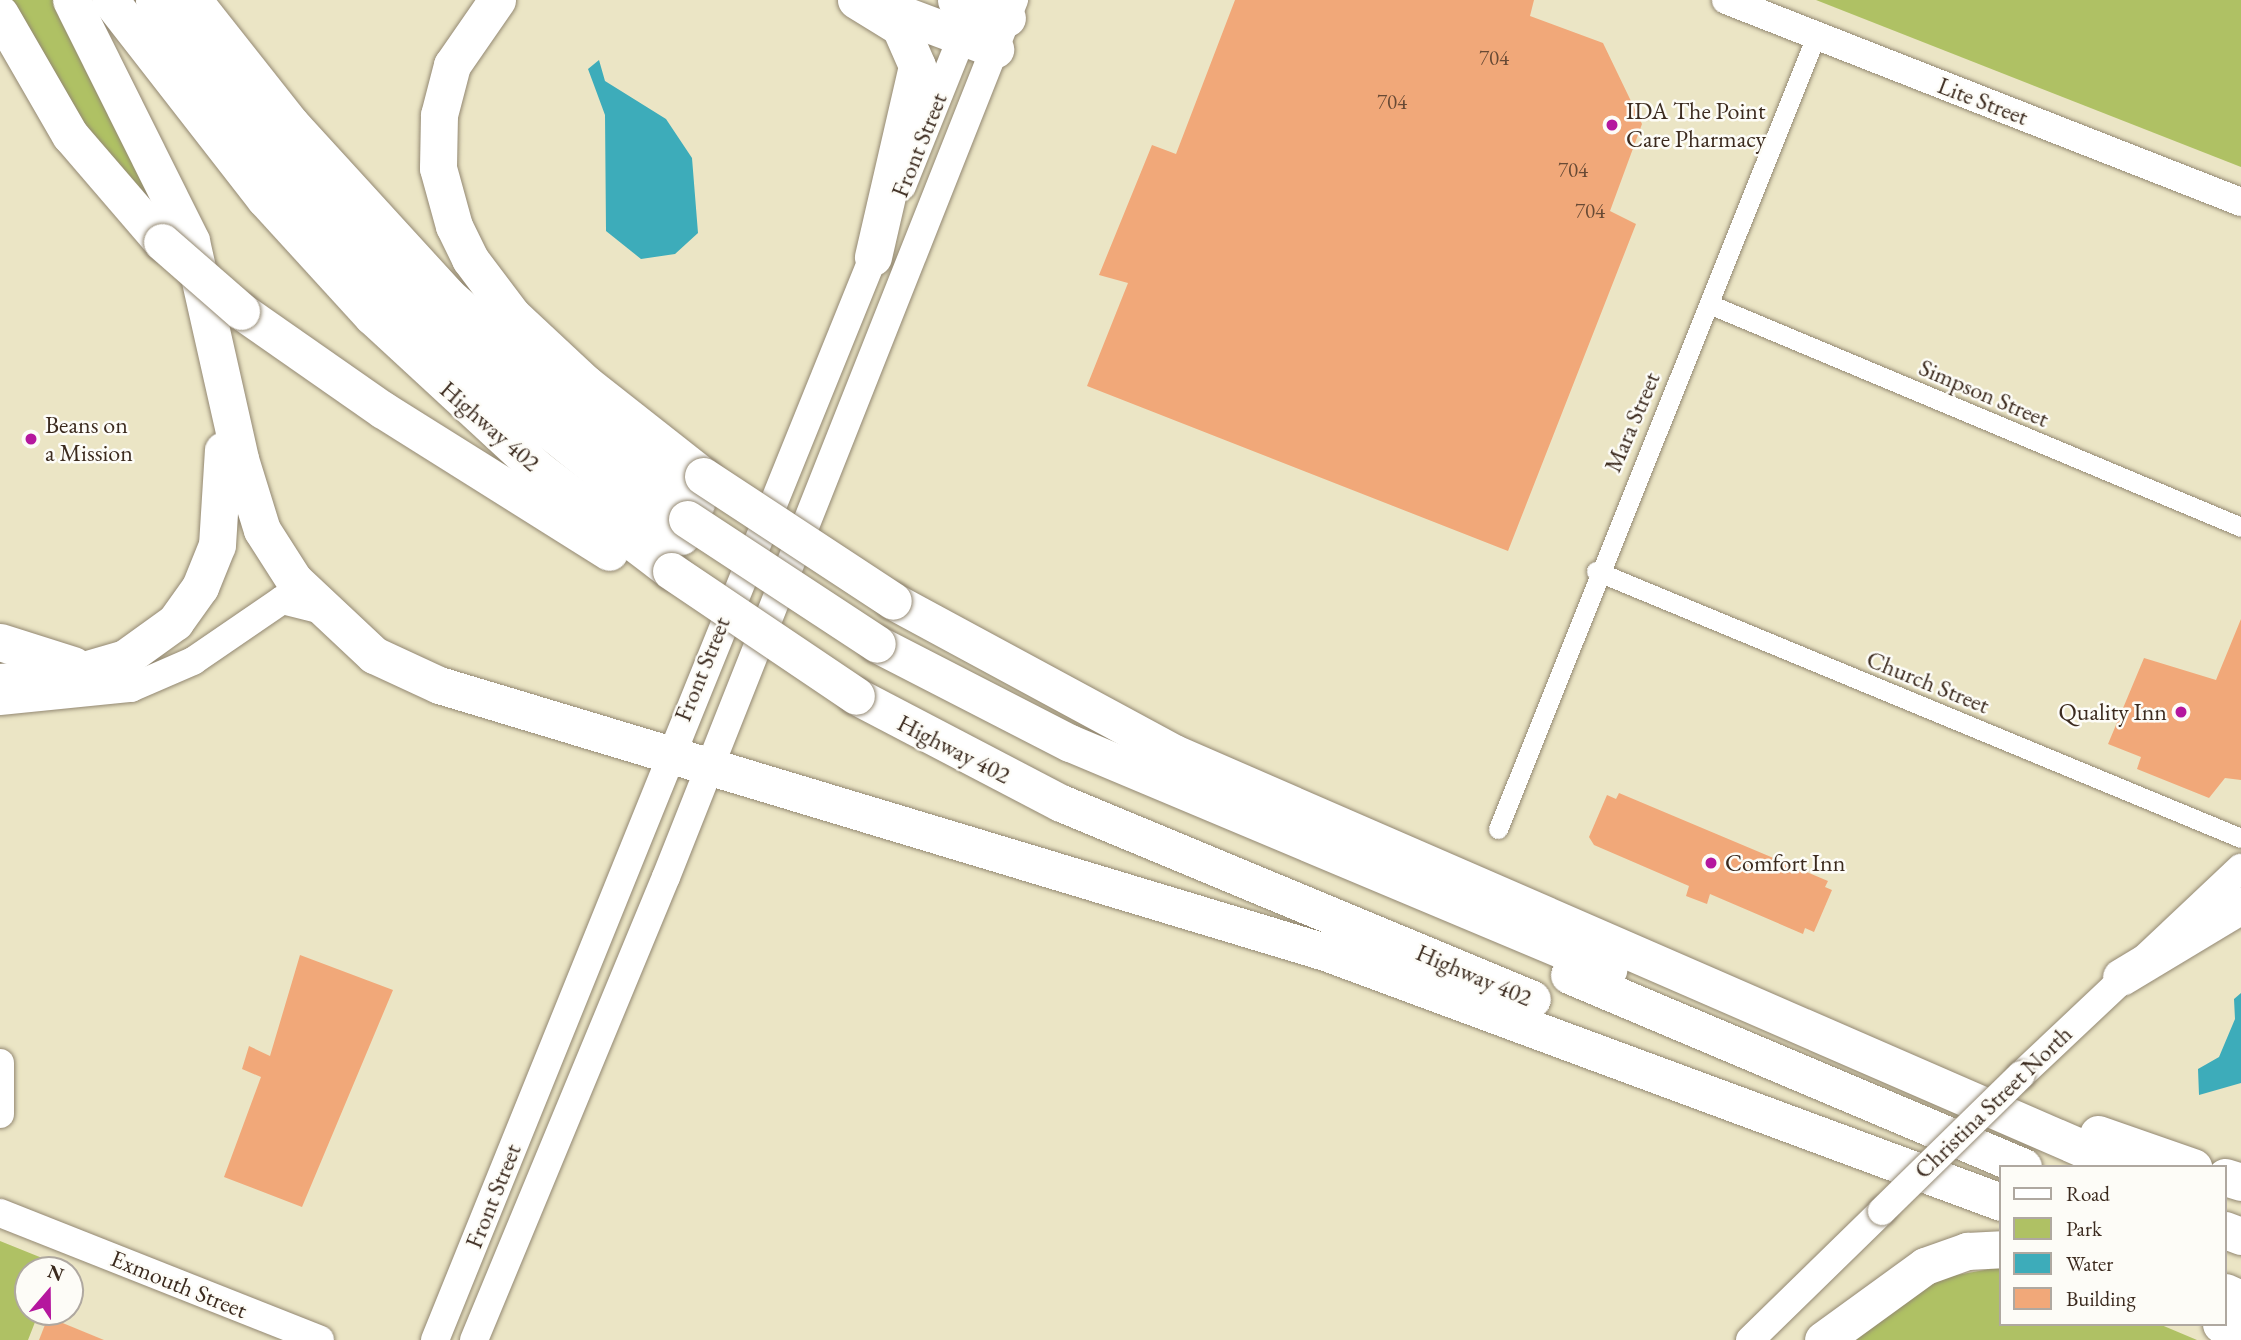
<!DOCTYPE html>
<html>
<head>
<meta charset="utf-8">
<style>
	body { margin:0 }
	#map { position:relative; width:2241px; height:1340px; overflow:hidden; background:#ebe5c5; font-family:"EB Garamond",serif }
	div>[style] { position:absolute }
	.green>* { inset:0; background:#afc164 }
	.water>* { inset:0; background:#3dacba }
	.building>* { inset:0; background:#f1a879 }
	.roads { filter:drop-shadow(0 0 2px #938872) drop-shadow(0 0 2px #938872) }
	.street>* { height:19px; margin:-9.5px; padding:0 9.5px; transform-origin:9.5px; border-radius:9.5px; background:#fff }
	.secondary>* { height:28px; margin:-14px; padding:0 14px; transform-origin:14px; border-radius:14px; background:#fff }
	.highway>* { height:37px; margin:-18.5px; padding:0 18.5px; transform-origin:18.5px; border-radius:18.5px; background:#fff }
	.bridges { filter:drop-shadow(0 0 2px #938872) drop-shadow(0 0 2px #938872) }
	.secondary-bridge>* { height:28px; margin:-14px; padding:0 14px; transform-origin:14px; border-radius:14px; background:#fff }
	.highway-bridge>* { height:37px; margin:-18.5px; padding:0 18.5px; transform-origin:18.5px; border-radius:18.5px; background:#fff }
	.dots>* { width:19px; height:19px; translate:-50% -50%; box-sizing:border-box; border:4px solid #fdfcf7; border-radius:50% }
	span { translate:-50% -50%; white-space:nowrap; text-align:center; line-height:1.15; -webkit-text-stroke:5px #fdfcf7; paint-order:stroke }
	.number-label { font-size:21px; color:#684a35 }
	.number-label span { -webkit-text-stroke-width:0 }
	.street-label { font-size:24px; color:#3b2a1e }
	.poi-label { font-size:24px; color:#3b2a1e }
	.left { translate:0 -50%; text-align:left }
	.right { translate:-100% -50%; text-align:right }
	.legend { position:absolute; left:1999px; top:1165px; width:228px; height:161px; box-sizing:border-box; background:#fdfcf7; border:2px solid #afa8a0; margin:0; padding:9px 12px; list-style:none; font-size:21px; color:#3b2a1e }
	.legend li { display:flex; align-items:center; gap:14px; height:35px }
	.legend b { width:35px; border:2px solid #afa8a0 }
	.north { position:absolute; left:14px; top:1256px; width:70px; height:70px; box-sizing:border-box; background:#fdfcf7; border:2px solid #afa8a0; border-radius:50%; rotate:20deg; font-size:19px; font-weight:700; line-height:28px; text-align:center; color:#3b2a1e }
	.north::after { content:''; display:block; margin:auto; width:24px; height:32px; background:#b5179e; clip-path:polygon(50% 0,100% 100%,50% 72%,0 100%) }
</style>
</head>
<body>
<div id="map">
	<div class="green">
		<i style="clip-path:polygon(5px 0,54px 0,162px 216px,111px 170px)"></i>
		<i style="clip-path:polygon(1816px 0,2241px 0,2241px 167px)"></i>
		<i style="clip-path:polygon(0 1241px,57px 1264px,55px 1270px,28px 1270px,28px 1312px,39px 1312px,28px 1340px,0 1340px)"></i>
		<i style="clip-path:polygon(2001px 1267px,2001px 1324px,2159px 1324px,2197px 1340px,1852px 1340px,1935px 1279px)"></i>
	</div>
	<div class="water">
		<i style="clip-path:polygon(599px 60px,605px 81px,666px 119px,692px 158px,698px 233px,675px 254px,641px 259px,606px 231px,605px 115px,588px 69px)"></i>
		<i style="clip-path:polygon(2241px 993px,2241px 1083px,2199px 1095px,2198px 1069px,2219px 1057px,2235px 1019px,2234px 999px)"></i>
	</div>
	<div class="building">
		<i style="clip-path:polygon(1235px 0,1534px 0,1530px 16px,1603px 43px,1642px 124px,1610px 211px,1636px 224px,1508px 551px,1087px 386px,1128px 283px,1099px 275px,1152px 145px,1176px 154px)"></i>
		<i style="clip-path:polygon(2241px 619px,2241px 780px,2225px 778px,2209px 798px,2137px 769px,2141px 757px,2108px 744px,2144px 658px,2216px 680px)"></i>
		<i style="clip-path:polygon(1619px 793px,1828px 881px,1825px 887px,1832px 890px,1814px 932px,1805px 928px,1803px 934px,1710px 894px,1707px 904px,1686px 896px,1689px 886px,1594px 845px,1589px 837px,1607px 795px,1616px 799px)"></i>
		<i style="clip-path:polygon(300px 955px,393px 990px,302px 1207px,224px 1177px,261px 1077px,242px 1069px,249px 1046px,270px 1056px)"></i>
		<i style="clip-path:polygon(48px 1317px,104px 1340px,39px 1340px)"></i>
	</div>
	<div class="roads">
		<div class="street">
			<i style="left:1709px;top:304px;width:577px;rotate:22.74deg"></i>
			<i style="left:1596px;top:571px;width:698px;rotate:22.49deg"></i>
			<i style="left:1498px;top:829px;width:854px;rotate:-68.15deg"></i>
		</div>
		<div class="secondary">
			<i style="left:1726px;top:0;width:553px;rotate:21.42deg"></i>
			<i style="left:902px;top:186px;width:180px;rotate:-68.1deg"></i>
			<i style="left:0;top:701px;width:132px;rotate:-5.7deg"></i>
			<i style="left:131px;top:688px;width:68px;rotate:-23.5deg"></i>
			<i style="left:193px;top:661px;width:108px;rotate:-34.4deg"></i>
			<i style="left:282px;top:600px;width:38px;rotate:14deg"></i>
			<i style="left:0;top:1063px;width:51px;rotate:90deg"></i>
			<i style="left:2021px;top:1075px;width:302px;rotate:-43.3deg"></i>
			<i style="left:0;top:1213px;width:344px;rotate:21.6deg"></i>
			<i style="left:435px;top:1340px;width:1187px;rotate:-67.97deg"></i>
			<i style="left:474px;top:1340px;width:501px;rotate:-67.48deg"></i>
			<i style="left:666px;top:877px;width:944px;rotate:-68.36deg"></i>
			<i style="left:1750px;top:1340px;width:185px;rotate:-44.3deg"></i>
		</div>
		<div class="highway">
			<i style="left:71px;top:0;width:269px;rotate:63.5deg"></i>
			<i style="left:191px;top:241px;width:223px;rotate:77.3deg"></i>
			<i style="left:240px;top:459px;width:74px;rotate:72.8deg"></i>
			<i style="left:262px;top:530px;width:59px;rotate:57.4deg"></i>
			<i style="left:294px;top:580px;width:110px;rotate:43.2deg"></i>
			<i style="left:374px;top:655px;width:72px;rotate:24.8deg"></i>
			<i style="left:439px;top:685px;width:925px;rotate:16.77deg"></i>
			<i style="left:1325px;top:952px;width:721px;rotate:20.3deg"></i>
			<i style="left:110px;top:0;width:252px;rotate:52.1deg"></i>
			<i style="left:265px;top:199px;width:159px;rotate:47.6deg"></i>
			<i style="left:372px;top:316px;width:227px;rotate:42.7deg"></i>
			<i style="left:539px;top:470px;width:166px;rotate:37.4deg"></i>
			<i style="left:154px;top:0;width:169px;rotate:52.9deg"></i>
			<i style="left:256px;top:135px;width:206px;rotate:48deg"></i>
			<i style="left:394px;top:288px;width:175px;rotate:43.4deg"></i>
			<i style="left:521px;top:408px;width:205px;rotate:38.7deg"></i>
			<i style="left:193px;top:0;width:158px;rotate:51.7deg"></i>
			<i style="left:291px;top:124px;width:231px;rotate:47.6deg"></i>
			<i style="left:447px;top:295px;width:209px;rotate:41.7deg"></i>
			<i style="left:603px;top:434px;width:116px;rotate:36.6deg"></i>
			<i style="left:497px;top:0;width:79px;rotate:124.7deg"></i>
			<i style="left:452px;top:65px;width:52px;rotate:104.6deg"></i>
			<i style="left:439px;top:115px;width:53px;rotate:91.1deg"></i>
			<i style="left:438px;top:168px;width:60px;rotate:74.6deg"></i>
			<i style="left:454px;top:226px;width:37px;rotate:64deg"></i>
			<i style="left:470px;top:259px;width:70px;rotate:53.1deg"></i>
			<i style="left:512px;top:315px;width:100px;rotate:43deg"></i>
			<i style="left:585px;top:383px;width:150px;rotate:38.2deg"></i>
			<i style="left:856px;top:0;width:52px;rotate:31.5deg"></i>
			<i style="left:900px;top:27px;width:43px;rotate:66.4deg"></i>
			<i style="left:917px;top:66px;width:196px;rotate:103deg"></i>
			<i style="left:956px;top:0;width:54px;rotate:19.4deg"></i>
			<i style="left:883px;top:7px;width:120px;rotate:20.6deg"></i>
			<i style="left:0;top:14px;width:140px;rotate:60deg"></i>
			<i style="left:70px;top:135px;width:141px;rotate:49.3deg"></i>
			<i style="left:241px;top:311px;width:173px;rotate:34.9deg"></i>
			<i style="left:383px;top:410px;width:267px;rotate:32.1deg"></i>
			<i style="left:893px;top:601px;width:319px;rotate:28.4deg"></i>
			<i style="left:1174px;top:753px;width:1037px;rotate:23.52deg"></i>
			<i style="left:0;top:642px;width:77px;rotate:17.5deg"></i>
			<i style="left:877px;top:644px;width:217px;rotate:27.2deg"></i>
			<i style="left:1070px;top:743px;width:584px;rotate:22.79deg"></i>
			<i style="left:0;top:682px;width:60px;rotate:-4.8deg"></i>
			<i style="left:60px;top:677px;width:68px;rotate:-16.3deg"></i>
			<i style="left:125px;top:658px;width:62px;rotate:-35.8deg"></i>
			<i style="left:175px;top:622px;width:43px;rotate:-54.5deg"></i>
			<i style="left:200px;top:587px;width:45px;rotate:-68deg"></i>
			<i style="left:217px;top:545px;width:95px;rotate:-86.4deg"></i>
			<i style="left:856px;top:696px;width:231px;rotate:27.6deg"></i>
			<i style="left:1061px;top:803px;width:510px;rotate:22.59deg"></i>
			<i style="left:1569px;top:975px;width:493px;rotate:22.9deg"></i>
			<i style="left:2121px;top:977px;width:140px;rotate:-31deg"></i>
			<i style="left:2098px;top:1134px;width:101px;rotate:19.2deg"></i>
			<i style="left:2225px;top:1177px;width:17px;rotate:17deg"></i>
			<i style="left:2225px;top:1230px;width:17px;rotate:21deg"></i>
			<i style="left:2225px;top:1292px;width:17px;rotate:24deg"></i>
			<i style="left:2221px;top:1324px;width:22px;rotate:22deg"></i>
			<i style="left:1823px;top:1340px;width:126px;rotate:-36deg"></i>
			<i style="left:1925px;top:1266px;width:45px;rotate:-19.7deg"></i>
			<i style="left:1967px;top:1251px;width:34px;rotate:-3deg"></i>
		</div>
	</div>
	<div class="bridges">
		<div class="secondary-bridge">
			<i style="left:1882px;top:1211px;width:194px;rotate:-44.4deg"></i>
		</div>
		<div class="highway-bridge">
			<i style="left:162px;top:242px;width:105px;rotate:41.1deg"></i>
			<i style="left:703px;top:476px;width:227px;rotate:33.3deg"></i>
			<i style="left:687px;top:519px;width:227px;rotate:33.3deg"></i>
			<i style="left:671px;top:571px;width:223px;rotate:34deg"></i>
		</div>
	</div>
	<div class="dots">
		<i style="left:1612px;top:125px;background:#b5179e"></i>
		<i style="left:31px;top:439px;background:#b5179e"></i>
		<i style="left:2181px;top:712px;background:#b5179e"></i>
		<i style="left:1711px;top:863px;background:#b5179e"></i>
	</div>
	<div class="number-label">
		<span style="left:1494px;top:58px">704</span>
		<span style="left:1392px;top:102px">704</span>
		<span style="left:1573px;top:170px">704</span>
		<span style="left:1590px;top:211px">704</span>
	</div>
	<div class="street-label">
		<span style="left:1983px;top:101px;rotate:21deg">Lite Street</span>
		<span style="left:919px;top:145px;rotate:-68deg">Front Street</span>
		<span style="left:1984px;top:393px;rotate:23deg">Simpson Street</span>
		<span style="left:1632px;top:422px;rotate:-67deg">Mara Street</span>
		<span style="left:490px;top:426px;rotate:41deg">Highway 402</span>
		<span style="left:702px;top:669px;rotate:-68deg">Front Street</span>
		<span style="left:1928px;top:682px;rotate:22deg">Church Street</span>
		<span style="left:954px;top:749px;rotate:27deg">Highway 402</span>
		<span style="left:1474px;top:975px;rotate:23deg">Highway 402</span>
		<span style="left:1993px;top:1102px;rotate:-44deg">Christina Street North</span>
		<span style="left:493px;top:1196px;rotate:-68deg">Front Street</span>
		<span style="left:179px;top:1284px;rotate:22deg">Exmouth Street</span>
	</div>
	<div class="poi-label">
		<span class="left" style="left:1626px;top:125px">IDA The Point<br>Care Pharmacy</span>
		<span class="left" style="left:45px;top:439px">Beans on<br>a Mission</span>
		<span class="right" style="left:2167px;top:712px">Quality Inn</span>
		<span class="left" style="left:1725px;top:863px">Comfort Inn</span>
	</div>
	<ul class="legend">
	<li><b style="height:9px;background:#fff"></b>Road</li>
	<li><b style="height:19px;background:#afc164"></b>Park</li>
	<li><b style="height:19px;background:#3dacba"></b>Water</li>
	<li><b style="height:19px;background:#f1a879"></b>Building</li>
	</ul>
	<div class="north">N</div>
</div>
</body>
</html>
